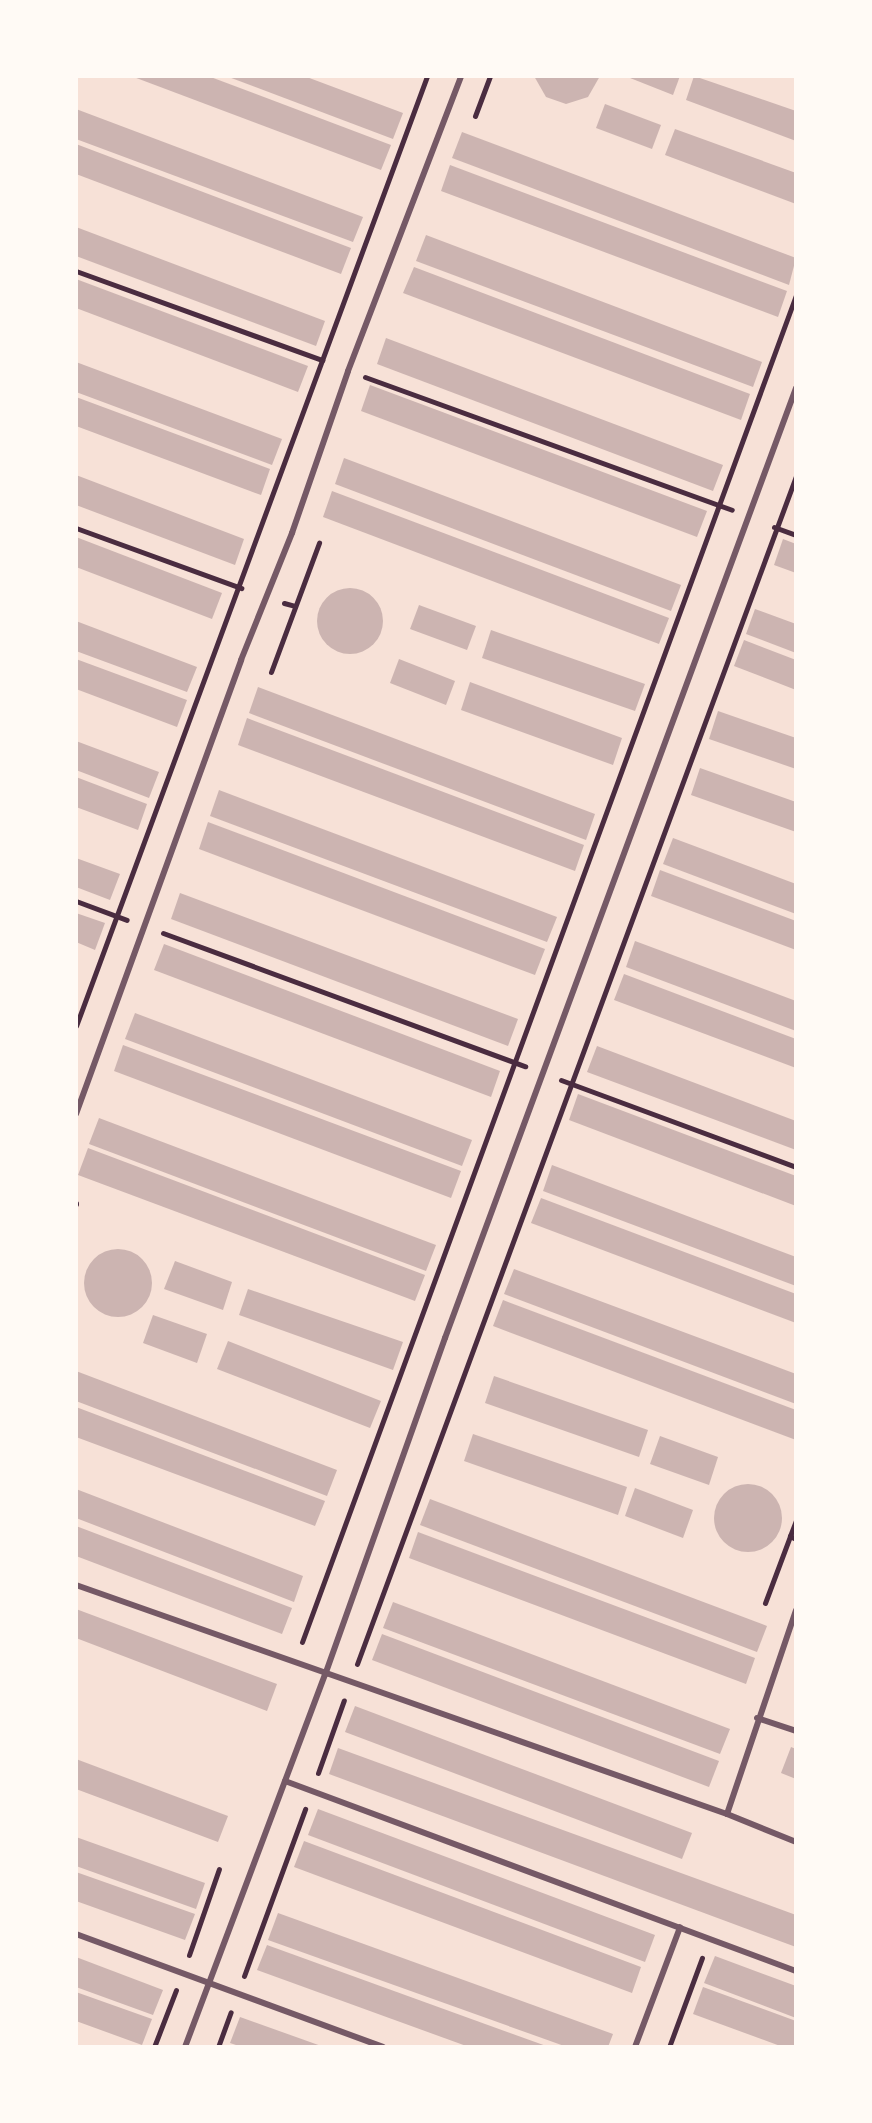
<!DOCTYPE html>
<html>
<head>
<meta charset="utf-8">
<style>
	body { margin:0 }
	#map { position:relative; width:872px; height:2123px; overflow:hidden; background:#f7e1d7; font-family:"Open Sans",sans-serif }
	div>[style] { position:absolute }
	.building>* { inset:0; background:#ccb4b1 }
	.round { border-radius:50% }
	.path>* { height:5px; margin:-2.5px; padding:0 2.5px; transform-origin:2.5px; border-radius:2.5px; background:#4a2c40 }
	.service>* { height:6px; margin:-3px; padding:0 3px; transform-origin:3px; border-radius:3px; background:#755966 }
	span { translate:-50% -50%; white-space:nowrap; text-align:center; line-height:1.15; -webkit-text-stroke:6px #fffaf5; paint-order:stroke }
	.frame { position:absolute; inset:0; border:78px solid #fffaf5; pointer-events:none }
</style>
</head>
<body>
<div id="map">
	<div class="building">
		<i style="clip-path:polygon(131px 76px,208px 76px,391px 145px,381px 170px)"></i>
		<i style="clip-path:polygon(226px 76px,304px 76px,403px 113px,393px 139px)"></i>
		<i style="clip-path:polygon(534px 76px,600px 76px,588px 97px,566px 104px,546px 97px)"></i>
		<i style="clip-path:polygon(625px 76px,680px 76px,673px 95px)"></i>
		<i style="clip-path:polygon(694px 76px,796px 111px,796px 141px,686px 100px)"></i>
		<i style="clip-path:polygon(605px 104px,661px 125px,652px 149px,596px 128px)"></i>
		<i style="clip-path:polygon(76px 109px,363px 217px,353px 242px,76px 139px)"></i>
		<i style="clip-path:polygon(675px 129px,796px 173px,796px 204px,665px 155px)"></i>
		<i style="clip-path:polygon(462px 132px,796px 258px,789px 285px,452px 158px)"></i>
		<i style="clip-path:polygon(76px 144px,351px 248px,341px 274px,76px 174px)"></i>
		<i style="clip-path:polygon(450px 165px,787px 291px,778px 317px,441px 191px)"></i>
		<i style="clip-path:polygon(76px 227px,325px 321px,316px 346px,76px 256px)"></i>
		<i style="clip-path:polygon(426px 235px,762px 362px,753px 387px,416px 261px)"></i>
		<i style="clip-path:polygon(414px 267px,750px 394px,741px 420px,403px 293px)"></i>
		<i style="clip-path:polygon(76px 279px,308px 366px,298px 392px,76px 308px)"></i>
		<i style="clip-path:polygon(386px 338px,723px 465px,713px 491px,377px 364px)"></i>
		<i style="clip-path:polygon(76px 362px,282px 439px,272px 465px,76px 392px)"></i>
		<i style="clip-path:polygon(370px 385px,707px 511px,697px 537px,361px 411px)"></i>
		<i style="clip-path:polygon(76px 397px,270px 469px,261px 495px,76px 426px)"></i>
		<i style="clip-path:polygon(344px 458px,681px 585px,671px 611px,335px 484px)"></i>
		<i style="clip-path:polygon(76px 475px,244px 539px,235px 565px,76px 505px)"></i>
		<i style="clip-path:polygon(332px 491px,669px 618px,659px 644px,323px 517px)"></i>
		<i style="clip-path:polygon(76px 537px,222px 593px,212px 619px,76px 567px)"></i>
		<i style="clip-path:polygon(783px 539px,796px 544px,796px 573px,774px 565px)"></i>
		<i class="round" style="left:317px;top:588px;width:66px;height:66px"></i>
		<i style="clip-path:polygon(419px 605px,476px 626px,467px 650px,410px 629px)"></i>
		<i style="clip-path:polygon(755px 609px,796px 624px,796px 653px,746px 634px)"></i>
		<i style="clip-path:polygon(76px 621px,197px 667px,187px 692px,76px 651px)"></i>
		<i style="clip-path:polygon(491px 630px,645px 684px,635px 711px,482px 658px)"></i>
		<i style="clip-path:polygon(744px 640px,796px 660px,796px 690px,734px 666px)"></i>
		<i style="clip-path:polygon(76px 659px,187px 700px,177px 727px,76px 689px)"></i>
		<i style="clip-path:polygon(399px 659px,455px 681px,446px 705px,390px 683px)"></i>
		<i style="clip-path:polygon(470px 682px,622px 738px,613px 765px,461px 710px)"></i>
		<i style="clip-path:polygon(258px 687px,595px 814px,586px 840px,249px 713px)"></i>
		<i style="clip-path:polygon(718px 711px,796px 738px,796px 769px,709px 739px)"></i>
		<i style="clip-path:polygon(247px 718px,584px 845px,575px 871px,238px 745px)"></i>
		<i style="clip-path:polygon(76px 741px,159px 772px,149px 798px,76px 770px)"></i>
		<i style="clip-path:polygon(700px 768px,796px 802px,796px 832px,691px 795px)"></i>
		<i style="clip-path:polygon(76px 777px,147px 804px,138px 830px,76px 807px)"></i>
		<i style="clip-path:polygon(219px 790px,557px 917px,547px 942px,210px 816px)"></i>
		<i style="clip-path:polygon(208px 822px,545px 949px,535px 975px,199px 849px)"></i>
		<i style="clip-path:polygon(673px 838px,796px 884px,796px 914px,663px 864px)"></i>
		<i style="clip-path:polygon(76px 858px,120px 874px,110px 900px,76px 887px)"></i>
		<i style="clip-path:polygon(660px 870px,796px 921px,796px 950px,651px 896px)"></i>
		<i style="clip-path:polygon(180px 893px,518px 1019px,508px 1046px,171px 919px)"></i>
		<i style="clip-path:polygon(76px 913px,105px 923px,95px 950px,76px 942px)"></i>
		<i style="clip-path:polygon(635px 941px,796px 1001px,796px 1031px,626px 967px)"></i>
		<i style="clip-path:polygon(164px 944px,500px 1071px,491px 1097px,154px 970px)"></i>
		<i style="clip-path:polygon(624px 974px,796px 1039px,796px 1068px,614px 1000px)"></i>
		<i style="clip-path:polygon(135px 1013px,472px 1140px,462px 1166px,125px 1039px)"></i>
		<i style="clip-path:polygon(123px 1045px,461px 1171px,451px 1198px,114px 1071px)"></i>
		<i style="clip-path:polygon(597px 1046px,796px 1121px,796px 1150px,587px 1072px)"></i>
		<i style="clip-path:polygon(578px 1094px,796px 1176px,796px 1206px,569px 1120px)"></i>
		<i style="clip-path:polygon(99px 1118px,436px 1245px,426px 1271px,89px 1144px)"></i>
		<i style="clip-path:polygon(88px 1148px,425px 1275px,415px 1301px,78px 1175px)"></i>
		<i style="clip-path:polygon(552px 1165px,796px 1257px,796px 1286px,543px 1191px)"></i>
		<i style="clip-path:polygon(541px 1198px,796px 1294px,796px 1323px,531px 1223px)"></i>
		<i class="round" style="left:84px;top:1249px;width:68px;height:68px"></i>
		<i style="clip-path:polygon(175px 1261px,232px 1282px,223px 1310px,164px 1289px)"></i>
		<i style="clip-path:polygon(514px 1269px,796px 1374px,796px 1404px,504px 1294px)"></i>
		<i style="clip-path:polygon(248px 1289px,403px 1342px,393px 1370px,239px 1315px)"></i>
		<i style="clip-path:polygon(503px 1300px,796px 1410px,796px 1440px,493px 1326px)"></i>
		<i style="clip-path:polygon(153px 1315px,207px 1334px,197px 1363px,143px 1343px)"></i>
		<i style="clip-path:polygon(228px 1341px,381px 1401px,370px 1428px,217px 1369px)"></i>
		<i style="clip-path:polygon(76px 1371px,337px 1470px,327px 1496px,76px 1401px)"></i>
		<i style="clip-path:polygon(494px 1376px,648px 1430px,639px 1457px,485px 1403px)"></i>
		<i style="clip-path:polygon(76px 1407px,325px 1501px,315px 1526px,76px 1437px)"></i>
		<i style="clip-path:polygon(473px 1434px,627px 1487px,618px 1515px,464px 1461px)"></i>
		<i style="clip-path:polygon(660px 1436px,718px 1457px,709px 1485px,650px 1464px)"></i>
		<i class="round" style="left:714px;top:1484px;width:68px;height:68px"></i>
		<i style="clip-path:polygon(635px 1488px,693px 1510px,683px 1538px,625px 1516px)"></i>
		<i style="clip-path:polygon(76px 1489px,303px 1576px,294px 1602px,76px 1518px)"></i>
		<i style="clip-path:polygon(430px 1499px,767px 1626px,757px 1652px,420px 1525px)"></i>
		<i style="clip-path:polygon(76px 1526px,292px 1608px,282px 1634px,76px 1556px)"></i>
		<i style="clip-path:polygon(418px 1532px,755px 1658px,746px 1684px,409px 1558px)"></i>
		<i style="clip-path:polygon(393px 1602px,730px 1729px,720px 1754px,383px 1628px)"></i>
		<i style="clip-path:polygon(76px 1609px,277px 1684px,267px 1711px,76px 1638px)"></i>
		<i style="clip-path:polygon(382px 1634px,719px 1761px,709px 1787px,372px 1660px)"></i>
		<i style="clip-path:polygon(355px 1706px,692px 1833px,682px 1859px,345px 1732px)"></i>
		<i style="clip-path:polygon(791px 1747px,796px 1749px,796px 1779px,781px 1773px)"></i>
		<i style="clip-path:polygon(338px 1748px,796px 1915px,796px 1947px,329px 1774px)"></i>
		<i style="clip-path:polygon(76px 1759px,228px 1816px,218px 1842px,76px 1789px)"></i>
		<i style="clip-path:polygon(318px 1809px,655px 1935px,645px 1962px,308px 1835px)"></i>
		<i style="clip-path:polygon(76px 1837px,205px 1883px,196px 1909px,76px 1866px)"></i>
		<i style="clip-path:polygon(304px 1841px,641px 1967px,632px 1993px,294px 1867px)"></i>
		<i style="clip-path:polygon(76px 1872px,195px 1914px,185px 1940px,76px 1901px)"></i>
		<i style="clip-path:polygon(278px 1913px,613px 2034px,608px 2047px,567px 2047px,268px 1940px)"></i>
		<i style="clip-path:polygon(267px 1945px,549px 2047px,469px 2047px,257px 1970px)"></i>
		<i style="clip-path:polygon(715px 1956px,796px 1986px,796px 2018px,704px 1983px)"></i>
		<i style="clip-path:polygon(76px 1957px,163px 1990px,153px 2015px,76px 1987px)"></i>
		<i style="clip-path:polygon(703px 1987px,796px 2021px,796px 2047px,783px 2047px,693px 2014px)"></i>
		<i style="clip-path:polygon(76px 1992px,152px 2019px,142px 2045px,76px 2021px)"></i>
		<i style="clip-path:polygon(240px 2017px,324px 2047px,242px 2047px,230px 2043px)"></i>
	</div>
	<div class="path">
		<i style="left:475px;top:116px;width:43px;rotate:-69.4deg"></i>
		<i style="left:76px;top:271px;width:262px;rotate:19.9deg"></i>
		<i style="left:365px;top:377px;width:390px;rotate:19.9deg"></i>
		<i style="left:774px;top:527px;width:23px;rotate:20deg"></i>
		<i style="left:76px;top:528px;width:176px;rotate:20deg"></i>
		<i style="left:284px;top:603px;width:11px;rotate:15deg"></i>
		<i style="left:271px;top:672px;width:138px;rotate:-69.6deg"></i>
		<i style="left:76px;top:901px;width:54px;rotate:20.4deg"></i>
		<i style="left:163px;top:933px;width:386px;rotate:20.2deg"></i>
		<i style="left:76px;top:1026px;width:1013px;rotate:-69.72deg"></i>
		<i style="left:561px;top:1080px;width:251px;rotate:20.3deg"></i>
		<i style="left:76px;top:1204px;width:1px;rotate:-90deg"></i>
		<i style="left:790px;top:1536px;width:17px;rotate:-69deg"></i>
		<i style="left:765px;top:1603px;width:72px;rotate:-69.5deg"></i>
		<i style="left:790px;top:1536px;width:7px;rotate:27deg"></i>
		<i style="left:302px;top:1642px;width:1435px;rotate:-69.86deg"></i>
		<i style="left:357px;top:1664px;width:1267px;rotate:-69.72deg"></i>
		<i style="left:318px;top:1773px;width:77px;rotate:-70.4deg"></i>
		<i style="left:189px;top:1955px;width:91px;rotate:-70.8deg"></i>
		<i style="left:244px;top:1976px;width:178px;rotate:-69.9deg"></i>
		<i style="left:154px;top:2047px;width:61px;rotate:-68.9deg"></i>
		<i style="left:218px;top:2047px;width:37px;rotate:-70deg"></i>
		<i style="left:669px;top:2047px;width:95px;rotate:-69.7deg"></i>
	</div>
	<div class="service">
		<i style="left:76px;top:1114px;width:483px;rotate:-70deg"></i>
		<i style="left:241px;top:660px;width:137px;rotate:-68.1deg"></i>
		<i style="left:292px;top:533px;width:171px;rotate:-70.9deg"></i>
		<i style="left:348px;top:371px;width:316px;rotate:-69deg"></i>
		<i style="left:76px;top:1585px;width:690px;rotate:19.38deg"></i>
		<i style="left:727px;top:1814px;width:74px;rotate:22.1deg"></i>
		<i style="left:757px;top:1718px;width:41px;rotate:18.4deg"></i>
		<i style="left:285px;top:1781px;width:545px;rotate:20.4deg"></i>
		<i style="left:727px;top:1814px;width:215px;rotate:-71.3deg"></i>
		<i style="left:76px;top:1934px;width:327px;rotate:20.2deg"></i>
		<i style="left:185px;top:2047px;width:397px;rotate:-69.4deg"></i>
		<i style="left:325px;top:1675px;width:358px;rotate:-70.4deg"></i>
		<i style="left:445px;top:1338px;width:1013px;rotate:-69.72deg"></i>
		<i style="left:635px;top:2047px;width:128px;rotate:-69.4deg"></i>
	</div>
	<div class="frame"></div>
</div>
</body>
</html>
